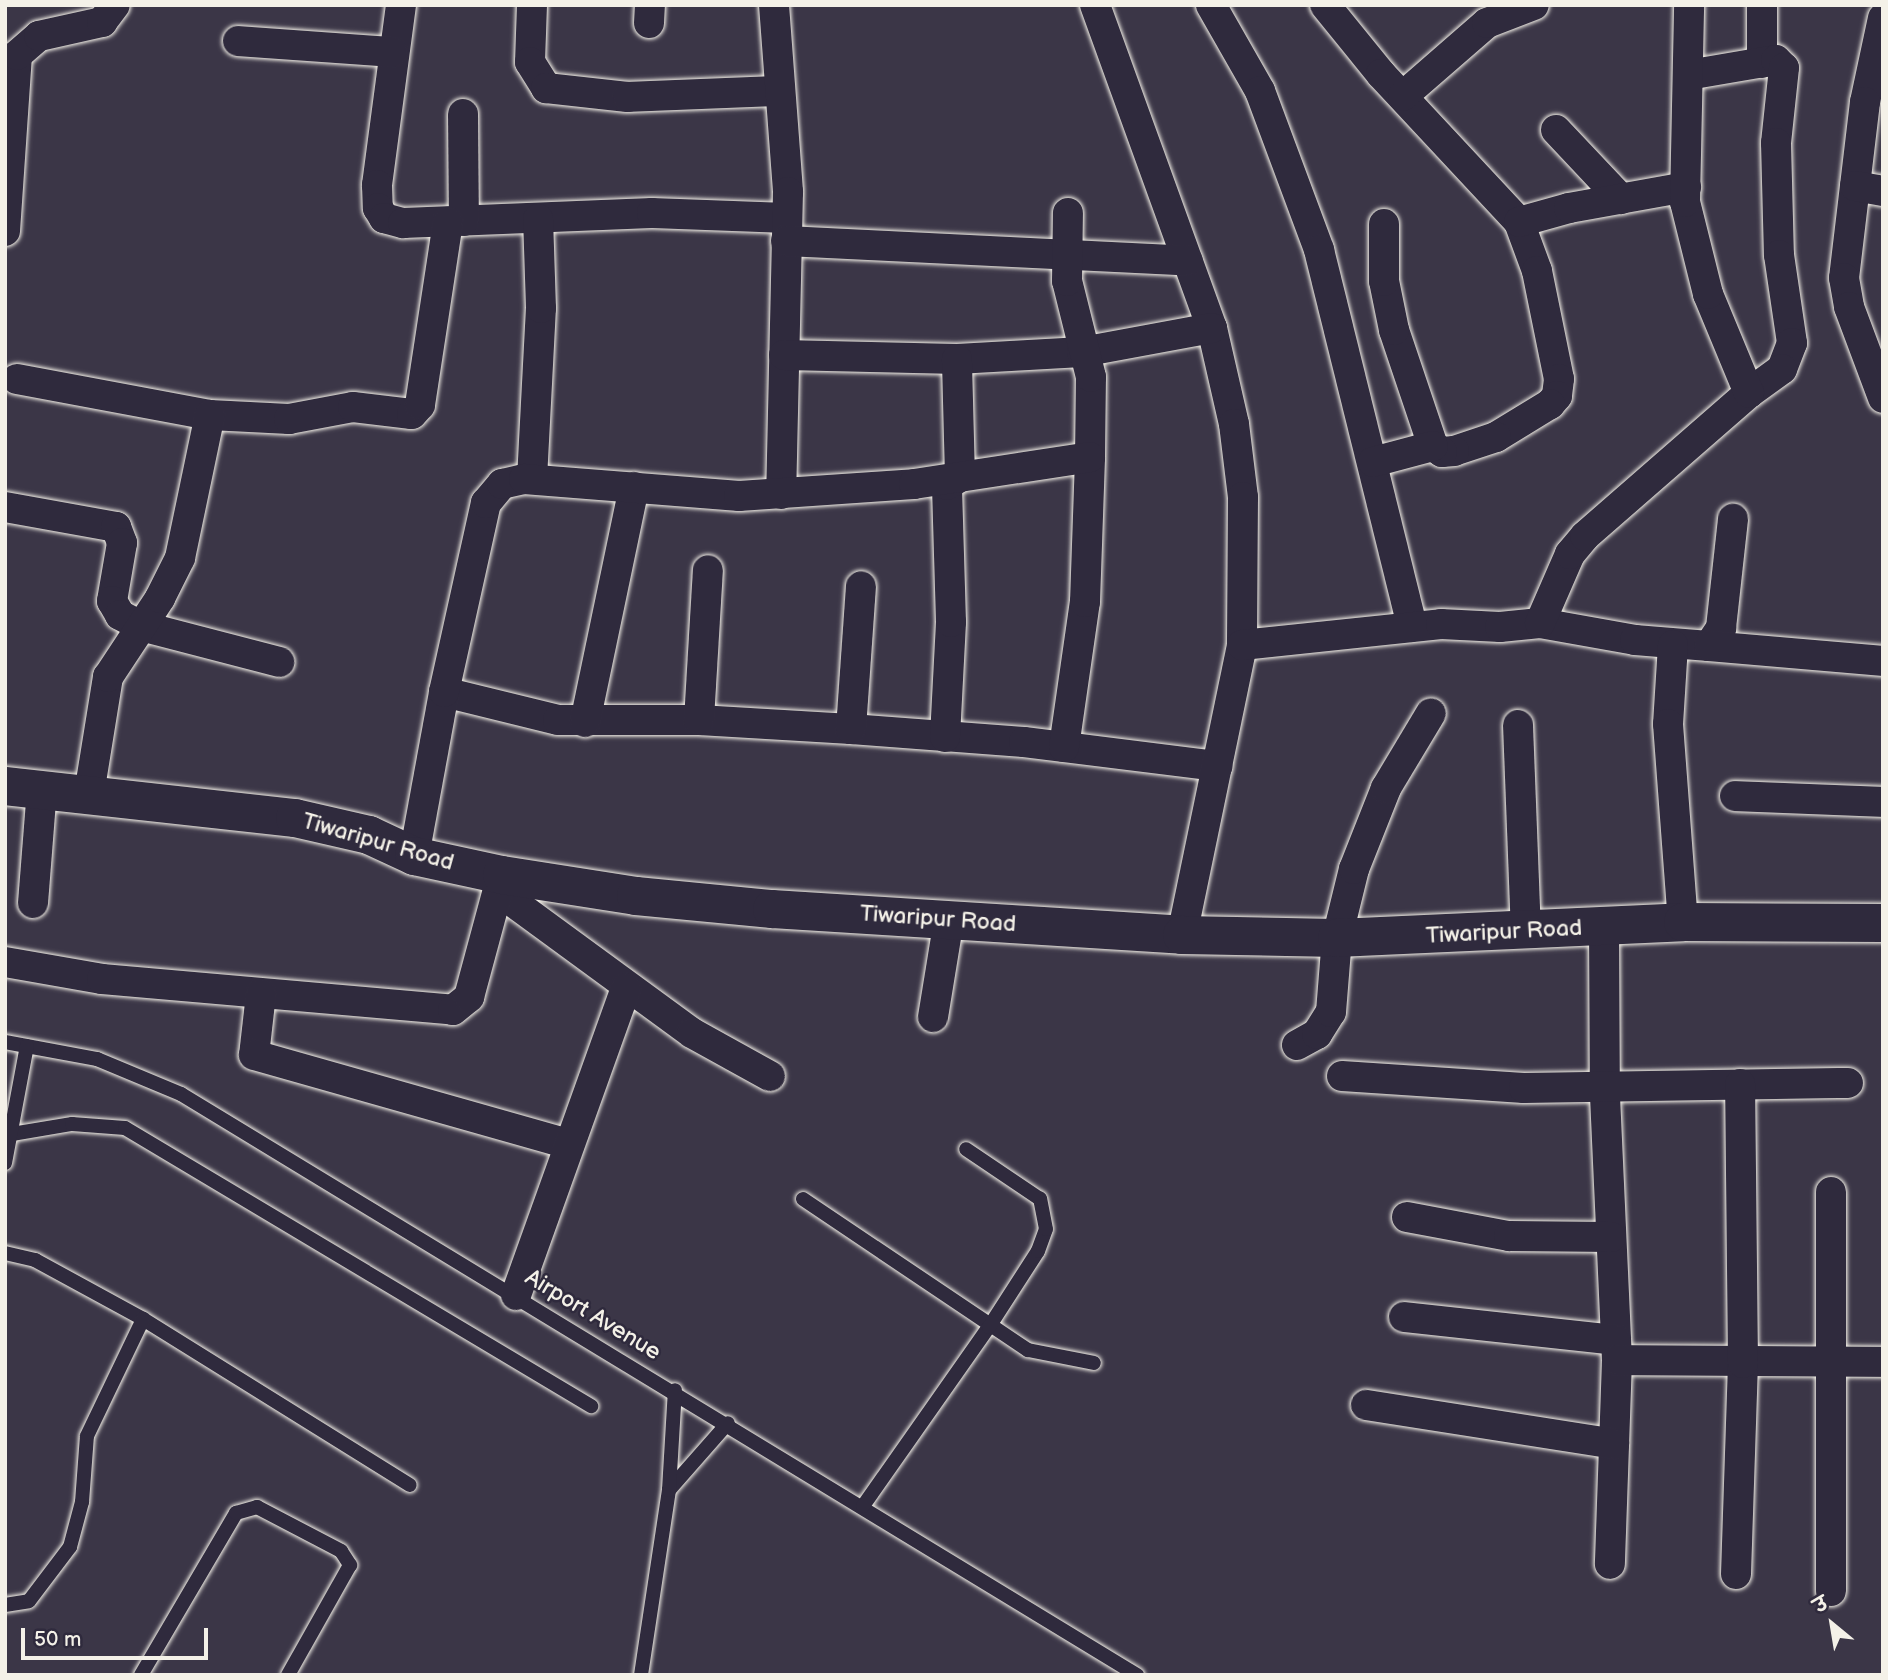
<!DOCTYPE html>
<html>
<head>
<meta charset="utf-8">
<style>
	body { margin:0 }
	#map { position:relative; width:1888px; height:1680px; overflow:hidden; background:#3b3647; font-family:"Balsamiq Sans","Playpen Sans Deva",sans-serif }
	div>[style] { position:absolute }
	.roads { filter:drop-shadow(0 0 2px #f4f1e8) drop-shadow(0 0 2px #f4f1e8) }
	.lane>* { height:14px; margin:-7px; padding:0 7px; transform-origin:7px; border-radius:7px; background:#2f2a3d }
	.street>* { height:30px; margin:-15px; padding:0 15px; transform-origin:15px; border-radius:15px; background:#2f2a3d }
	.secondary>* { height:38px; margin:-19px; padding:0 19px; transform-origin:19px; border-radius:19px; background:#2f2a3d }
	span { translate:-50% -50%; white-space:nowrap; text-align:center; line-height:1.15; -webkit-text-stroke:5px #2f2a3d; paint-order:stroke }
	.street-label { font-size:23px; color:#f4f1e8 }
	.frame { position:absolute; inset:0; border:7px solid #f4f1e8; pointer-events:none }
	.north { position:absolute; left:1797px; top:1589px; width:70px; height:70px; -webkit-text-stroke:5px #2f2a3d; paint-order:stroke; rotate:330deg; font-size:19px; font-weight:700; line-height:28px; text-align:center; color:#f4f1e8 }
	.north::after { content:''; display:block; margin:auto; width:24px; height:32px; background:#f4f1e8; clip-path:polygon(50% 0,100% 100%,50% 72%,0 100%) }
	.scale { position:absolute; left:21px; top:1628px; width:187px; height:32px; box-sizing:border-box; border:4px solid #f4f1e8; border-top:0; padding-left:9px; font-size:21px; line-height:24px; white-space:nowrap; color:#f4f1e8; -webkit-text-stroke:5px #2f2a3d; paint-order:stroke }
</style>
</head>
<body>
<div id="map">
	<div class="roads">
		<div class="lane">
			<i style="left:5px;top:1042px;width:94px;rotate:10.5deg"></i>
			<i style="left:97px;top:1059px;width:91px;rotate:22.6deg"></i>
			<i style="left:181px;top:1094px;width:1119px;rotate:31.29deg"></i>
			<i style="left:12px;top:1134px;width:61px;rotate:-9.5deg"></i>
			<i style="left:72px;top:1124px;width:53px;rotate:4.3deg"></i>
			<i style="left:125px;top:1128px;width:543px;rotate:30.82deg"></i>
			<i style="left:5px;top:1163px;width:119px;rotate:-79.4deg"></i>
			<i style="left:803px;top:1199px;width:271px;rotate:33.9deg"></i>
			<i style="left:1028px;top:1350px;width:67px;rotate:11.1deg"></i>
			<i style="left:5px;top:1253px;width:31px;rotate:13deg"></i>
			<i style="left:35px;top:1260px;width:123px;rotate:28.6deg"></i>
			<i style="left:143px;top:1319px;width:314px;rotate:31.9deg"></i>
			<i style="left:669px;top:1490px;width:89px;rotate:-48.6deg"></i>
			<i style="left:863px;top:1506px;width:219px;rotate:-54.9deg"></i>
			<i style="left:989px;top:1327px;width:90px;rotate:-57.2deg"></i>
			<i style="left:1038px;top:1251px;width:23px;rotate:-70deg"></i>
			<i style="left:1046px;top:1229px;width:31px;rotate:-101deg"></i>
			<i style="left:1040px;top:1199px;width:89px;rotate:-146deg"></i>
			<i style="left:5px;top:1605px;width:24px;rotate:-9deg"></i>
			<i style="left:29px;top:1601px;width:68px;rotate:-52.8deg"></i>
			<i style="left:70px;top:1547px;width:47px;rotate:-75.1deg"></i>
			<i style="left:82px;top:1502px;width:66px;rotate:-85.7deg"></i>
			<i style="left:87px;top:1436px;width:130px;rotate:-64.4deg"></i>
			<i style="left:141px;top:1675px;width:188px;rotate:-59.6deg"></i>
			<i style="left:236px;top:1513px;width:22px;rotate:-16deg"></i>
			<i style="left:257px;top:1507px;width:95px;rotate:27.6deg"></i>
			<i style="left:341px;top:1551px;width:17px;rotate:57deg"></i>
			<i style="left:350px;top:1565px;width:126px;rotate:119.4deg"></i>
			<i style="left:641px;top:1675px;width:187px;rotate:-81.4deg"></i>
			<i style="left:669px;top:1490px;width:100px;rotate:-86.6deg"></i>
		</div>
		<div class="street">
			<i style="left:401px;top:5px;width:182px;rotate:97.6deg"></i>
			<i style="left:377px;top:185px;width:23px;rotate:88deg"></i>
			<i style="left:378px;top:208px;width:12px;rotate:59deg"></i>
			<i style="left:384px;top:218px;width:20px;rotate:15deg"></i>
			<i style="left:403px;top:223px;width:249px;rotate:-2.3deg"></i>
			<i style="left:652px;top:213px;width:135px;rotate:2.1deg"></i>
			<i style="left:532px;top:5px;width:57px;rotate:92deg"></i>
			<i style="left:530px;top:62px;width:31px;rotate:58deg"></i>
			<i style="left:546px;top:88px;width:82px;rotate:6.3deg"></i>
			<i style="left:628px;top:97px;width:152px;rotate:-2.3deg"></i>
			<i style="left:774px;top:5px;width:188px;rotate:85.7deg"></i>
			<i style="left:788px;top:192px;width:302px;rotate:91.3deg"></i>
			<i style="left:1095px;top:5px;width:344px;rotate:70.1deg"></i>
			<i style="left:1212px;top:328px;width:98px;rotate:77.1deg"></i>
			<i style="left:1234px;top:424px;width:74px;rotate:83deg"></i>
			<i style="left:1243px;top:497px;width:148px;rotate:90.4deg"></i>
			<i style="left:1211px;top:5px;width:99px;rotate:60.3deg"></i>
			<i style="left:1260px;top:91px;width:170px;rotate:69.6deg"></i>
			<i style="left:1319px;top:250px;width:388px;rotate:76.1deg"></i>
			<i style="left:1325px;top:5px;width:89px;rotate:50.9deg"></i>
			<i style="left:1381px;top:74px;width:202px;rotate:47deg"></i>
			<i style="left:1519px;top:222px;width:52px;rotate:69.8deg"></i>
			<i style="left:1537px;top:271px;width:110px;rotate:78.5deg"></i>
			<i style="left:1559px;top:379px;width:17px;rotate:97deg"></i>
			<i style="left:1557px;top:396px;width:11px;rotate:131deg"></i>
			<i style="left:1550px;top:404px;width:63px;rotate:148.6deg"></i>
			<i style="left:1496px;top:437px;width:44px;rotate:161.6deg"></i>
			<i style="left:1454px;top:451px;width:12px;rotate:175deg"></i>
			<i style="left:1442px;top:452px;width:11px;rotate:-146deg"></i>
			<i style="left:1433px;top:446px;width:122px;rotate:-108.6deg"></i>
			<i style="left:1394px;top:330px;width:50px;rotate:-101.5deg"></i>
			<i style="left:1384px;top:281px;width:57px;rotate:-90deg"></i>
			<i style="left:1883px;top:18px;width:86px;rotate:102.1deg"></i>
			<i style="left:1865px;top:102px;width:177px;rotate:96.8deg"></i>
			<i style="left:1844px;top:278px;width:29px;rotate:80deg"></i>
			<i style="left:1849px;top:307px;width:97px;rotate:69.5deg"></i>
			<i style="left:649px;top:23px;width:18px;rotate:-87deg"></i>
			<i style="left:238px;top:41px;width:155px;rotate:4.1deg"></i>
			<i style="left:1762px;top:63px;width:58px;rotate:-90deg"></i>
			<i style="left:1688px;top:75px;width:89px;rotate:-9.7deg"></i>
			<i style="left:1776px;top:60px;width:11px;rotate:45deg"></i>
			<i style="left:1784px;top:68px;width:75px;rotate:96.1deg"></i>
			<i style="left:1776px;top:143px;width:112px;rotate:88.5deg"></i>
			<i style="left:1779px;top:255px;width:89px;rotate:81.6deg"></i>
			<i style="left:1792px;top:343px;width:28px;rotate:111deg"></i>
			<i style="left:1782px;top:369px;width:41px;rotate:144deg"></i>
			<i style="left:1403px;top:96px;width:111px;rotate:-41deg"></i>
			<i style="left:1487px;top:23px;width:50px;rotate:-21deg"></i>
			<i style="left:463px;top:114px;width:107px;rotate:89.5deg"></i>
			<i style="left:1556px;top:130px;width:95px;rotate:46.7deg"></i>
			<i style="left:1855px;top:186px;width:28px;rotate:10deg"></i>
			<i style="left:1519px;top:222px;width:52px;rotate:-15.6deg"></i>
			<i style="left:1569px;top:208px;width:119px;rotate:-10.2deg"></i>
			<i style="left:5px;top:231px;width:176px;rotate:-86.1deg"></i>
			<i style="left:17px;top:55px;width:29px;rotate:-41deg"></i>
			<i style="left:39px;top:36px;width:65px;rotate:-12.5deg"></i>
			<i style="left:102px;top:22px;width:21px;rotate:-53deg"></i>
			<i style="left:786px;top:241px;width:402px;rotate:2.8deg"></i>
			<i style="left:784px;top:355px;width:173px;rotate:1.3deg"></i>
			<i style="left:957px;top:359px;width:125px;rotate:-3.2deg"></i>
			<i style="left:1082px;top:352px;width:132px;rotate:-10.5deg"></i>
			<i style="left:17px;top:379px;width:196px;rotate:10.6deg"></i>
			<i style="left:210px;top:415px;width:79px;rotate:2.9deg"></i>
			<i style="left:289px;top:419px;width:65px;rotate:-10.6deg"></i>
			<i style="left:353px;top:407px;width:59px;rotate:6.8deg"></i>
			<i style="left:412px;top:414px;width:12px;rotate:-48deg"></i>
			<i style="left:420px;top:405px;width:185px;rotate:-81.3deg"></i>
			<i style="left:1373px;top:462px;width:62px;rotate:-14.9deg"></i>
			<i style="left:532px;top:479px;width:171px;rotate:-87deg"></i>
			<i style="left:541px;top:308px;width:89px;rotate:-91.9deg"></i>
			<i style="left:5px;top:507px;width:113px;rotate:10.2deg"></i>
			<i style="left:116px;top:527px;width:17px;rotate:69deg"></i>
			<i style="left:122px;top:543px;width:59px;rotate:99.8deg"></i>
			<i style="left:112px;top:601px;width:16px;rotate:60deg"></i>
			<i style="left:120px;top:615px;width:24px;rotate:28deg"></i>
			<i style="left:141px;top:626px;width:143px;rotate:14.6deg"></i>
			<i style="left:1540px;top:623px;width:97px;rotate:10.1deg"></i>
			<i style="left:1635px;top:640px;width:74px;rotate:4.6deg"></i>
			<i style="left:1709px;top:646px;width:22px;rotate:-56deg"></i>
			<i style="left:1721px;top:628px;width:110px;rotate:-83.7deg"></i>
			<i style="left:1673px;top:645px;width:79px;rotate:93.6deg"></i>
			<i style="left:1668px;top:724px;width:199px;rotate:85.7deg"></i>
			<i style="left:1709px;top:646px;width:175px;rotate:4.9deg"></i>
			<i style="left:444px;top:692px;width:117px;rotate:13.8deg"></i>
			<i style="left:558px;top:720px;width:141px"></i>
			<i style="left:699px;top:720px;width:152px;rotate:3.4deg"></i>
			<i style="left:851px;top:729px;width:173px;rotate:4.3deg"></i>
			<i style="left:1024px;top:742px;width:195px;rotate:7.1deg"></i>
			<i style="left:699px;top:720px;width:150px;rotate:-86.6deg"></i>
			<i style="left:585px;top:722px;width:240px;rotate:-78.2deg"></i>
			<i style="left:1518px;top:725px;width:208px;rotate:87.8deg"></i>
			<i style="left:851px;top:729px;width:143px;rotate:-86deg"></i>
			<i style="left:945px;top:737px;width:115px;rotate:-87deg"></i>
			<i style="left:951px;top:622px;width:137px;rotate:-91.7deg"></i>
			<i style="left:947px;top:485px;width:15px;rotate:-32deg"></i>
			<i style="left:960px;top:477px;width:118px;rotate:-91.5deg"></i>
			<i style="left:1064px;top:747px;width:147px;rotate:-81.8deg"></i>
			<i style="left:1085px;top:602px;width:145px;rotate:-88deg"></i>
			<i style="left:1090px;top:457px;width:80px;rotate:-89.3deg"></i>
			<i style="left:1091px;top:377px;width:99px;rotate:-104deg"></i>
			<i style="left:1067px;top:281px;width:68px;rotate:-89.2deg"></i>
			<i style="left:89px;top:794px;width:119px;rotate:-80.8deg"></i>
			<i style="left:108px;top:677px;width:95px;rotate:-56.6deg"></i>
			<i style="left:160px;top:598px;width:45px;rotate:-63.4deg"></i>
			<i style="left:180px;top:558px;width:146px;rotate:-78.2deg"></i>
			<i style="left:1735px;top:796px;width:148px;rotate:2.3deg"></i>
			<i style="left:414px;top:856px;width:167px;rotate:-79.6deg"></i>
			<i style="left:444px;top:692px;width:194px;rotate:-77.5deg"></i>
			<i style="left:486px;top:503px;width:25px;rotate:-50deg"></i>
			<i style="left:502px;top:484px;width:23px;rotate:-13deg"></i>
			<i style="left:524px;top:479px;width:216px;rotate:4.5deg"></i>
			<i style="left:739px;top:496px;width:175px;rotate:-3.9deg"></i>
			<i style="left:914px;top:484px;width:178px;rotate:-8.7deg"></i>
			<i style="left:498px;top:891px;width:240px;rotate:36.2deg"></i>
			<i style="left:692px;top:1033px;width:89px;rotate:28.9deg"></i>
			<i style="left:33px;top:903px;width:114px;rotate:-85.5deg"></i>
			<i style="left:1604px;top:926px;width:170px;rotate:89.7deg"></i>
			<i style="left:1605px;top:1096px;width:264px;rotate:87.4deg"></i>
			<i style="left:1617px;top:1360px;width:204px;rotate:92deg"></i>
			<i style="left:1182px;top:935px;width:296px;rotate:-78.3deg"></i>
			<i style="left:1242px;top:645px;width:200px;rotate:-6deg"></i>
			<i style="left:1441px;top:624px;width:59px;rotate:2.9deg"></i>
			<i style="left:1500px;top:627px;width:40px;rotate:-5.7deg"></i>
			<i style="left:1540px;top:623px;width:75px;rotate:-66.5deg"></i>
			<i style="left:1570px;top:554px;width:23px;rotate:-50deg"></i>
			<i style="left:1585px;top:536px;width:218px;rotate:-41.1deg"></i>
			<i style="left:1749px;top:393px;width:107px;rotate:-112.5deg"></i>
			<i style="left:1708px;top:294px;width:95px;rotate:-104deg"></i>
			<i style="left:1685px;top:202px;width:197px;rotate:-88.8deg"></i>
			<i style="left:5px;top:962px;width:98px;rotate:9.9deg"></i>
			<i style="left:102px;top:979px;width:352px;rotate:5deg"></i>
			<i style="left:453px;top:1010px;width:21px;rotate:-39deg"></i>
			<i style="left:469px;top:997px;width:126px;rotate:-74.9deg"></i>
			<i style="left:261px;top:994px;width:61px;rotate:96.5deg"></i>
			<i style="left:254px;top:1055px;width:326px;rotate:15.8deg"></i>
			<i style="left:933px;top:1017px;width:99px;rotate:-80.7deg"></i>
			<i style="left:1297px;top:1045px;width:23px;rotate:-29deg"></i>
			<i style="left:1317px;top:1034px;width:26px;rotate:-58deg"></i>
			<i style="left:1331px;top:1012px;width:74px;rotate:-85.4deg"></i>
			<i style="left:1337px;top:938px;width:71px;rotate:-76.2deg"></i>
			<i style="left:1354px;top:869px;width:87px;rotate:-68.4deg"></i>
			<i style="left:1386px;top:788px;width:87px;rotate:-59deg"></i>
			<i style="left:1342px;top:1076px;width:182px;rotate:3.8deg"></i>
			<i style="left:1524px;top:1088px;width:324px;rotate:-0.9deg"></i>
			<i style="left:1407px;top:1217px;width:104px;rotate:10.6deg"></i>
			<i style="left:1509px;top:1236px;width:102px;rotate:0.6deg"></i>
			<i style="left:516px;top:1295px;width:326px;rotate:-70.3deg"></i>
			<i style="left:1404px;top:1317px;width:213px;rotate:6.2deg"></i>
			<i style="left:1617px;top:1360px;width:266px;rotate:0.4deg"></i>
			<i style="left:1366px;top:1405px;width:251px;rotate:8.9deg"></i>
			<i style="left:1736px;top:1574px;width:211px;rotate:-88.1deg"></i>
			<i style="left:1743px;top:1363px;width:279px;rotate:-90.6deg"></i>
			<i style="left:1831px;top:1591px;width:399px;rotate:-90deg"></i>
		</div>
		<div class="secondary">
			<i style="left:5px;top:786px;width:292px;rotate:6.3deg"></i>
			<i style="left:295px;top:818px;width:76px;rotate:12.9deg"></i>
			<i style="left:369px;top:835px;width:50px;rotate:25deg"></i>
			<i style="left:414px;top:856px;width:90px;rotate:12.2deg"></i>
			<i style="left:502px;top:875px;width:136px;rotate:8.9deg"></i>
			<i style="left:636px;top:896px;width:137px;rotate:5.5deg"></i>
			<i style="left:772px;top:909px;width:411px;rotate:3.6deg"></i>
			<i style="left:1182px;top:935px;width:155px;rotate:1.1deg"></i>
			<i style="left:1337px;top:938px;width:346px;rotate:-2.6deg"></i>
			<i style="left:1683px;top:922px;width:200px;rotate:0.3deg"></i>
		</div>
	</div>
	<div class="street-label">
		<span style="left:378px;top:842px;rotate:16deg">Tiwaripur Road</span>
		<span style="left:938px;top:919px;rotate:4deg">Tiwaripur Road</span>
		<span style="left:1504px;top:932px;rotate:-3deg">Tiwaripur Road</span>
		<span style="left:593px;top:1315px;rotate:31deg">Airport Avenue</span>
	</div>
	<div class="frame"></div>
	<div class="north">उ</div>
	<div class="scale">50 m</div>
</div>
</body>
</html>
